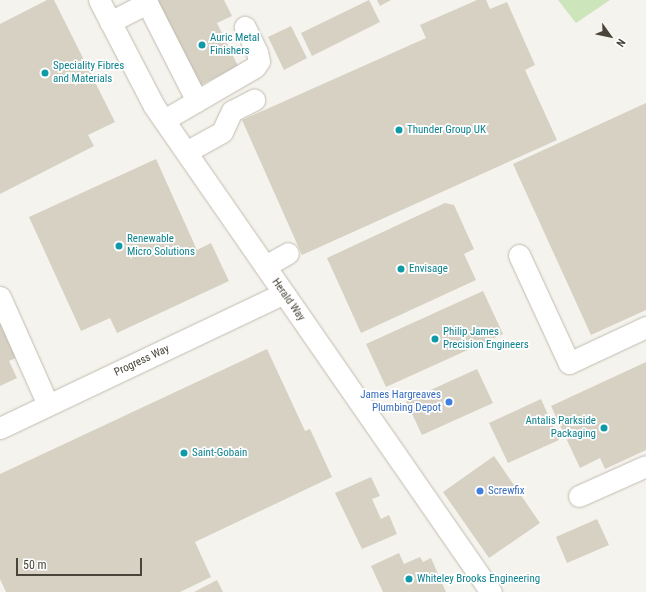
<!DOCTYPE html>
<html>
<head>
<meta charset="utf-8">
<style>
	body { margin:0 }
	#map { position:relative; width:646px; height:592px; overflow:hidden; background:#f5f3ed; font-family:"Roboto Condensed",sans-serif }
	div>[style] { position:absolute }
	.green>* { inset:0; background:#cce5ba }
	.building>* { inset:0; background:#d6d1c3 }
	.roads { filter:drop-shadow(0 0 1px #c0bcb0) drop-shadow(0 0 1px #c0bcb0) }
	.minor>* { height:21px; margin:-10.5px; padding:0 10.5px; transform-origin:10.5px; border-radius:10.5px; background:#fff }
	.dots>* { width:11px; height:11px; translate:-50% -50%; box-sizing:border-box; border:2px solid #fff; border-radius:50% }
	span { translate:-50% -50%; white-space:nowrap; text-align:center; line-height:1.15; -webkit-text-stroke:3.5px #fff; paint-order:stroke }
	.culture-label { font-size:11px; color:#0d838f }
	.left { translate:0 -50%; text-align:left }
	.right { translate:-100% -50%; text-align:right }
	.street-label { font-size:11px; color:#49453b }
	.shop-label { font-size:11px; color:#366cbe }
	.north { position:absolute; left:590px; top:16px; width:40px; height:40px; -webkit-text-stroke:3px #fff; paint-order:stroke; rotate:123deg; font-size:11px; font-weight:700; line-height:16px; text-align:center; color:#49453b }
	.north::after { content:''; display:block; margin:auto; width:14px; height:18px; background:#49453b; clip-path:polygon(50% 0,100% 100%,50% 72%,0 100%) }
	.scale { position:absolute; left:16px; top:558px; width:126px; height:18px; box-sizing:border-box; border:2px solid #49453b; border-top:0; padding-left:5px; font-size:12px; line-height:14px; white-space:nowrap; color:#49453b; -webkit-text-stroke:3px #fff; paint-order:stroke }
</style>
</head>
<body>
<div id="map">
	<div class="green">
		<i style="clip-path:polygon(558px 0,610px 0,576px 23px)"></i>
	</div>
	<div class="building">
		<i style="clip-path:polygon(47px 0,54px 0,115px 122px,88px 135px,94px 146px,0 194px,0 24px)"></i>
		<i style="clip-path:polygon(154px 0,224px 0,232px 16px,217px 23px,238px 66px,197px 87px)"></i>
		<i style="clip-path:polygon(369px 0,380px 22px,312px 56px,301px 33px)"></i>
		<i style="clip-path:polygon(377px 0,391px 0,380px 6px)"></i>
		<i style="clip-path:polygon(477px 0,486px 0,490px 9px,507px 2px,535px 65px,525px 70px,557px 140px,302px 255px,242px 120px,426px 38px,420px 25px)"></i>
		<i style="clip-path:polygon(291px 26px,307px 58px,284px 70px,268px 37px)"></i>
		<i style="clip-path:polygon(646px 103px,646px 310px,591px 335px,513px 164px)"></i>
		<i style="clip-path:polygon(156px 159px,197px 250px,211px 243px,229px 281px,117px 333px,110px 318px,81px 331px,29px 217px)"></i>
		<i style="clip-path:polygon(445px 203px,454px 205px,474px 249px,464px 254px,476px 280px,361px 333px,327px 258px)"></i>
		<i style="clip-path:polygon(483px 291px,503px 334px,386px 387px,366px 344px)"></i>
		<i style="clip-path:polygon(0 318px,18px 357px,9px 361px,17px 378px,0 386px)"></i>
		<i style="clip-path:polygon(267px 349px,305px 431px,310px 429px,332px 477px,195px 542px,211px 577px,180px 592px,6px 592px,0 579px,0 474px)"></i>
		<i style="clip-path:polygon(646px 362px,646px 450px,605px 469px,600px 458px,580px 468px,551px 406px)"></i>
		<i style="clip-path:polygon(477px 369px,493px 403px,422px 435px,406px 401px)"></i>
		<i style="clip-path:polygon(541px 399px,559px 440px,508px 463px,489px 423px)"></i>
		<i style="clip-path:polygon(494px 456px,540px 523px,489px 558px,443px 492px)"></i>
		<i style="clip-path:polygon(371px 477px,380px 496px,372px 499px,381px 519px,389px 515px,397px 534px,362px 549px,335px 493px)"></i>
		<i style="clip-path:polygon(597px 519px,609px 545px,567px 563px,556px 537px)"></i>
		<i style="clip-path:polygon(399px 553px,404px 564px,420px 557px,423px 562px,431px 558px,446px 592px,383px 592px,371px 566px)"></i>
		<i style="clip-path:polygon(217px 580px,223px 592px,194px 592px)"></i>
	</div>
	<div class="roads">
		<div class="minor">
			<i style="left:99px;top:0;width:119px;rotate:62.6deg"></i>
			<i style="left:154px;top:106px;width:591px;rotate:55.26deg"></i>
			<i style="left:110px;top:22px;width:42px;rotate:-27.2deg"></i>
			<i style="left:147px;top:3px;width:110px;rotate:63deg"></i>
			<i style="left:164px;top:120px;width:105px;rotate:-30.2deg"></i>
			<i style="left:255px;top:67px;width:7px;rotate:-56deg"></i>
			<i style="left:259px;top:61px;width:9px;rotate:-103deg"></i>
			<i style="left:257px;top:52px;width:28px;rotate:-116deg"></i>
			<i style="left:186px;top:152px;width:41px;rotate:-29.1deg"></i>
			<i style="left:222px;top:132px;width:23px;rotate:-65deg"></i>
			<i style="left:232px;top:111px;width:25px;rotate:-27deg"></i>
			<i style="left:519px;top:255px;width:119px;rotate:65.2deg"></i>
			<i style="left:569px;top:363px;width:85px;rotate:-25.1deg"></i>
			<i style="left:265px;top:266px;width:26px;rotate:-29deg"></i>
			<i style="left:0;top:297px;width:118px;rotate:66deg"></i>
			<i style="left:0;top:428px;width:314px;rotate:-25.4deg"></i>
			<i style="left:579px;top:496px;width:73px;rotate:-24.1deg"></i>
		</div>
	</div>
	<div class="dots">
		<i style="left:202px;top:45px;background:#0f9aa8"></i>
		<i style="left:45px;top:73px;background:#0f9aa8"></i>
		<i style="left:399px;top:130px;background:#0f9aa8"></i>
		<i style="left:119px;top:246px;background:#0f9aa8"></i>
		<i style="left:401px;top:269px;background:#0f9aa8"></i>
		<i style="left:435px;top:339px;background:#0f9aa8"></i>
		<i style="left:449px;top:402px;background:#3f7fe0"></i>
		<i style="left:604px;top:428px;background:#0f9aa8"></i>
		<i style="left:184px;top:453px;background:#0f9aa8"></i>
		<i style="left:480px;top:491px;background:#3f7fe0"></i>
		<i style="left:409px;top:579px;background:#0f9aa8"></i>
	</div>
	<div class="culture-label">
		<span class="left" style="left:210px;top:45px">Auric Metal<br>Finishers</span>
		<span class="left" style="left:53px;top:73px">Speciality Fibres<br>and Materials</span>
		<span class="left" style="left:407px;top:130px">Thunder Group UK</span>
		<span class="left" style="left:127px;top:246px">Renewable<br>Micro Solutions</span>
		<span class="left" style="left:409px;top:269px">Envisage</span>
		<span class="left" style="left:443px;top:339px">Philip James<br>Precision Engineers</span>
		<span class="right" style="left:596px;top:428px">Antalis Parkside<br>Packaging</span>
		<span class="left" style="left:192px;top:453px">Saint-Gobain</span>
		<span class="left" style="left:417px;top:579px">Whiteley Brooks Engineering</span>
	</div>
	<div class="street-label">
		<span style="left:288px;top:300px;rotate:55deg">Herald Way</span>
		<span style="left:142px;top:361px;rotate:-25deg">Progress Way</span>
	</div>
	<div class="shop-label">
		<span class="right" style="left:441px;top:402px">James Hargreaves<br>Plumbing Depot</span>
		<span class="left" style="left:488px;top:491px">Screwfix</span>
	</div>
	<div class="north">N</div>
	<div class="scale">50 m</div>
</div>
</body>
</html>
